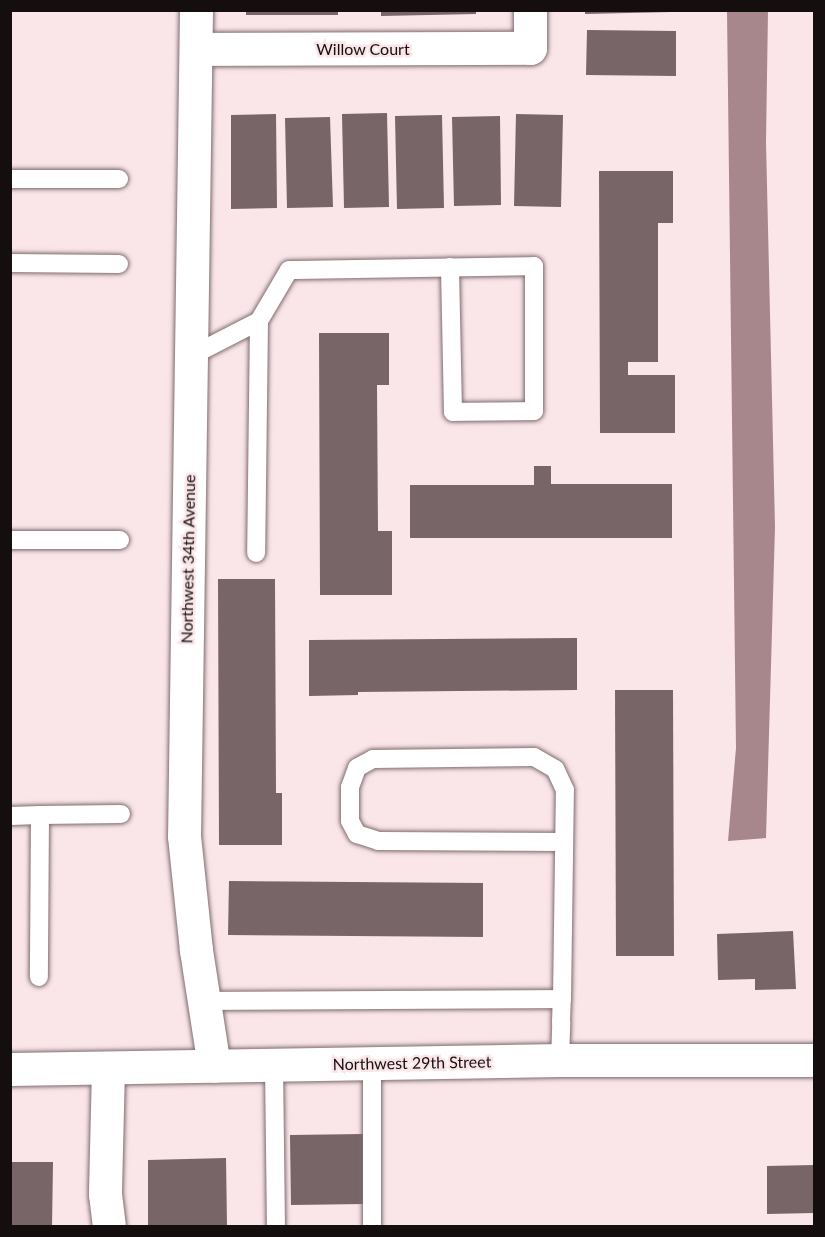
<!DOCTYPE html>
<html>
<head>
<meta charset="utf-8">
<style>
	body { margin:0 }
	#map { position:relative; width:825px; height:1237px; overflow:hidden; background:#fae5e8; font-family:Lato,sans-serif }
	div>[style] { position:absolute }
	.water>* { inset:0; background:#a8878c }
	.building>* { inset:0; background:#776567 }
	.roads { filter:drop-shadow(0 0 2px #7f6c6f) drop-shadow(0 0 2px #7f6c6f) }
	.lane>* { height:18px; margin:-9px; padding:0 9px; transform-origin:9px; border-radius:9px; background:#fff }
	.street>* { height:33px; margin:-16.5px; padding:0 16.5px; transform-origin:16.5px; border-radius:16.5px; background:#fff }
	span { translate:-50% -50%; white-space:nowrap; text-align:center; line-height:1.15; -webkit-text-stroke:5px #fae5e8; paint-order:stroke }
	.street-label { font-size:16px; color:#150e0f }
	.frame { position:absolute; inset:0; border:12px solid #150e0f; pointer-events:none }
</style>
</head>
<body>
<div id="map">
	<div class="water">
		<i style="clip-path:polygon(727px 11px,768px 11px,766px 142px,775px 527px,766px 838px,728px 841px,736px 748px)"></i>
	</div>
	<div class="building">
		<i style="clip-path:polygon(246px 10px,338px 10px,338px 15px,246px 15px)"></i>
		<i style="clip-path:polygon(381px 10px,476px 10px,476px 14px,381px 16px)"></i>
		<i style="clip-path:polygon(585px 10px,670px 10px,671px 12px,585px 14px)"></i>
		<i style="clip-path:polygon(587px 30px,676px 31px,676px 76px,586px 75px)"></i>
		<i style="clip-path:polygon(387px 113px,389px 207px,344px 208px,342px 114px)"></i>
		<i style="clip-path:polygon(276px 114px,277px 208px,231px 209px,231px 115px)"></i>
		<i style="clip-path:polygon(516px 114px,563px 115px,561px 207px,514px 206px)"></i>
		<i style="clip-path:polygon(442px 115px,444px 208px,397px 209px,395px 116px)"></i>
		<i style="clip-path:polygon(500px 116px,501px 205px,454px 206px,452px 117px)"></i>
		<i style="clip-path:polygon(330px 117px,333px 207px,287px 208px,285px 118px)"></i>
		<i style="clip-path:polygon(599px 171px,673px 171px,673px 223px,658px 223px,658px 362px,628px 362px,628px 375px,675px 375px,675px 433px,600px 433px)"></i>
		<i style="clip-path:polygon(319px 333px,389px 333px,389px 385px,377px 385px,378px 531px,392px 531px,392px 595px,320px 595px)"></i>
		<i style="clip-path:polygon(534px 466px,551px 466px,551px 484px,672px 484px,672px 538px,410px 538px,410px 485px,534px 485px)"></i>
		<i style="clip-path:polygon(218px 579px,275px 579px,276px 793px,282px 793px,282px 845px,219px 845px)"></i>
		<i style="clip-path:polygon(577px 638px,577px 690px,358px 692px,358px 695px,309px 696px,309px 640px)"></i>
		<i style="clip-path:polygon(615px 690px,673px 690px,674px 956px,616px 956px)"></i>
		<i style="clip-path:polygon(229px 881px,483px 883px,483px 937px,228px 935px)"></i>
		<i style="clip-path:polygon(793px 931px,796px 989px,755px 990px,755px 979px,718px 980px,717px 934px)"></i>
		<i style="clip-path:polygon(363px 1134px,364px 1204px,291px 1205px,290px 1135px)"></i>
		<i style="clip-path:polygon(226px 1158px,227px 1226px,148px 1226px,148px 1160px)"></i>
		<i style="clip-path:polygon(10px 1162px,53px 1162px,52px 1226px,10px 1226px)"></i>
		<i style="clip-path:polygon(814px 1165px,814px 1213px,767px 1214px,767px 1166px)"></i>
	</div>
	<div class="roads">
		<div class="lane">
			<i style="left:10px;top:179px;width:109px"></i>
			<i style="left:10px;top:263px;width:109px;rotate:0.5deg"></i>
			<i style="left:259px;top:321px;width:59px;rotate:-59.5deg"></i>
			<i style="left:289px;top:270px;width:245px;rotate:-0.9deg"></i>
			<i style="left:534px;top:266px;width:145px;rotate:90deg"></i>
			<i style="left:534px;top:411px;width:81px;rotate:179.3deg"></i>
			<i style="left:453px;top:412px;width:145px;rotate:-91.2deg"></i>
			<i style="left:191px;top:356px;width:76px;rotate:-27.2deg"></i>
			<i style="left:259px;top:321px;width:232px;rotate:90.7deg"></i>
			<i style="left:10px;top:540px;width:110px"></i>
			<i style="left:40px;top:815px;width:81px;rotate:-0.7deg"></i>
			<i style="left:10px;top:816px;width:30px;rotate:-2deg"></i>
			<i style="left:40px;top:815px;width:162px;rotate:90.4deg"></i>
			<i style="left:205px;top:1001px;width:357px;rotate:-0.3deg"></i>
			<i style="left:560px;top:1060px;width:38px;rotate:-88deg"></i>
			<i style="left:561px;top:1022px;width:23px;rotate:-88deg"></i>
			<i style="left:562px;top:999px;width:209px;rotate:-89.2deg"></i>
			<i style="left:565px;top:790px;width:23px;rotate:-115deg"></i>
			<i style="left:555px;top:769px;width:24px;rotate:-150deg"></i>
			<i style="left:534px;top:757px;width:161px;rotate:179.3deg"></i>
			<i style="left:373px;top:759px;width:18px;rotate:151deg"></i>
			<i style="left:357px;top:768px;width:20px;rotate:110deg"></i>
			<i style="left:350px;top:787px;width:34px;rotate:90deg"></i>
			<i style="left:350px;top:821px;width:15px;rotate:62deg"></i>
			<i style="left:357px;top:834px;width:22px;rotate:18deg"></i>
			<i style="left:378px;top:841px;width:186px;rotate:0.3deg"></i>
			<i style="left:274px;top:1065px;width:161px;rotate:89.3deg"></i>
			<i style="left:372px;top:1226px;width:163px;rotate:-90deg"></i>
		</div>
		<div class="street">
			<i style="left:196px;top:10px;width:826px;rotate:90.83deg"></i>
			<i style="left:184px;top:836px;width:115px;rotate:84deg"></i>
			<i style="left:196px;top:950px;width:117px;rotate:81.2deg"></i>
			<i style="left:196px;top:49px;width:334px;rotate:-0.2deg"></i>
			<i style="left:530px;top:48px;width:38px;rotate:-90deg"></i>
			<i style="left:108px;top:1068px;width:126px;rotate:91.4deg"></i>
			<i style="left:105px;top:1194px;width:32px;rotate:83deg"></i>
			<i style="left:10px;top:1069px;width:550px;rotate:-0.94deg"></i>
			<i style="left:560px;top:1060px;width:254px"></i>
		</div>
	</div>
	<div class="street-label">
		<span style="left:363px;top:49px">Willow Court</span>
		<span style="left:188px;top:559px;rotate:-89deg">Northwest 34th Avenue</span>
		<span style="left:412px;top:1063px;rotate:-1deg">Northwest 29th Street</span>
	</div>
	<div class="frame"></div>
</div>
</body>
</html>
